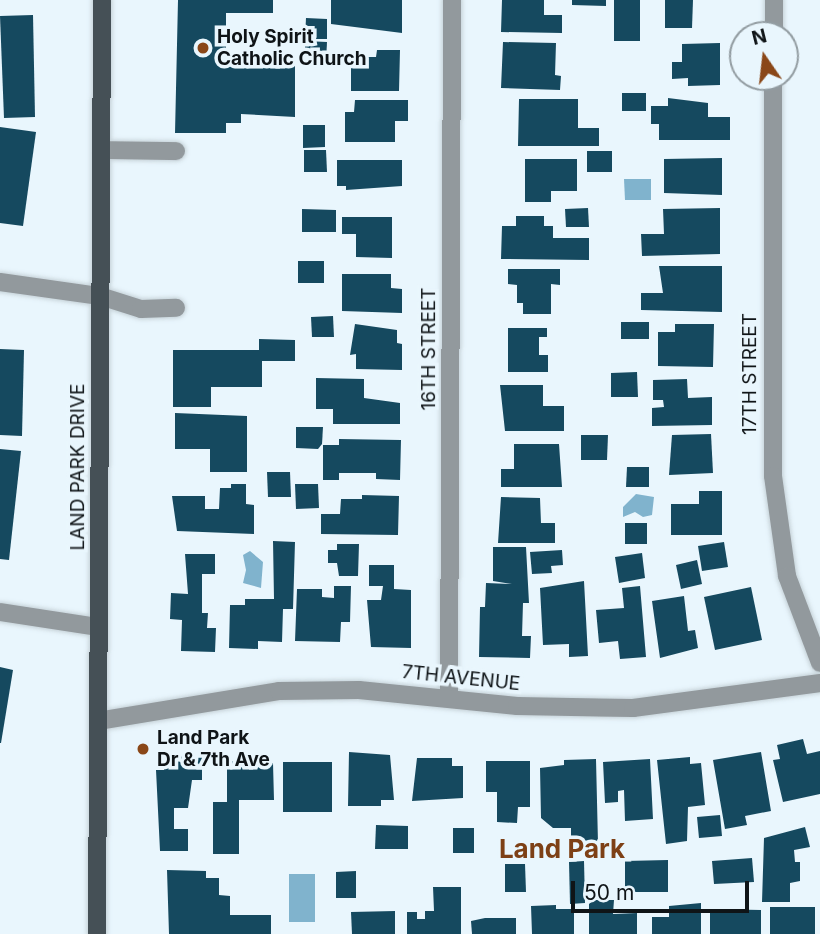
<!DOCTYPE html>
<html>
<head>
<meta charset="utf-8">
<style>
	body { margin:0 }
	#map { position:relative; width:820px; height:934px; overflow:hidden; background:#e9f6fd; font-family:Inter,sans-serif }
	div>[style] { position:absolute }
	.water>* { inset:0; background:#80b3cd }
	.building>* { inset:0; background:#15495f }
	.roads { filter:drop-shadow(0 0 2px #c6d2d8) drop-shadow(0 0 2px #c6d2d8) }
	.minor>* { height:18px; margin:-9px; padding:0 9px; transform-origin:9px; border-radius:9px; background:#92999d }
	.major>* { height:18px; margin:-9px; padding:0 9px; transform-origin:9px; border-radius:9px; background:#455056 }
	.dots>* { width:19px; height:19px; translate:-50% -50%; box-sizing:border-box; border:4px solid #e9f6fd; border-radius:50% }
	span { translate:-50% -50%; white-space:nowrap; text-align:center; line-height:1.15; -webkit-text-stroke:7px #e9f6fd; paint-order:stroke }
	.poi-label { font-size:19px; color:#0f1417; font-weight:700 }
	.left { translate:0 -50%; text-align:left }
	.street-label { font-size:19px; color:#0f1417 }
	.district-label { font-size:26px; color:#7d4016; font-weight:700 }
	.north { position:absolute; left:729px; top:21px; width:70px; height:70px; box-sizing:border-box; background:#e9f6fd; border:2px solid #929ca1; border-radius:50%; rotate:346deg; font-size:19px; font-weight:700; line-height:28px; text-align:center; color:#0f1417 }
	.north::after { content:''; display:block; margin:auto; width:24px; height:32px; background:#8a4718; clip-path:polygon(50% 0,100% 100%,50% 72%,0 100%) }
	.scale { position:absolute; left:571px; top:881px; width:178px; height:32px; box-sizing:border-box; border:4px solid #0f1417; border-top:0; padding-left:9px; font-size:21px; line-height:24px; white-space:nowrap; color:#0f1417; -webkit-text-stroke:5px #e9f6fd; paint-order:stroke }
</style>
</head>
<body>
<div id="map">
	<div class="water">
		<i style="clip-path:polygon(624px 179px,651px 179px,651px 200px,625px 200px)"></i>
		<i style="clip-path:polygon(636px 494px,654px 497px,652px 515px,643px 517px,635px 512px,623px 517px,623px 507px)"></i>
		<i style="clip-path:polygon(250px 551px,263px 562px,261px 588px,243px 583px,246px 570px,243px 555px)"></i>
		<i style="clip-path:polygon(289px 874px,315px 874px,315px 922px,289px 922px)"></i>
	</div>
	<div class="building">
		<i style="clip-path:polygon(178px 0,273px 0,273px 13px,226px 13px,226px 66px,295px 63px,295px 117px,241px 114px,241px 123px,226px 123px,226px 133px,175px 133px)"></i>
		<i style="clip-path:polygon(331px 0,402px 0,402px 33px,331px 24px)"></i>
		<i style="clip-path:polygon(502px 0,544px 0,544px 15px,562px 15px,562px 33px,501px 32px)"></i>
		<i style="clip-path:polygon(572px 0,606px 0,606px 6px,572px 5px)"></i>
		<i style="clip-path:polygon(614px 0,640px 0,640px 41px,614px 41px)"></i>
		<i style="clip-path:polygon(665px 0,693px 0,692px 28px,665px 28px)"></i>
		<i style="clip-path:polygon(33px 15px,35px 117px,4px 118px,0 16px)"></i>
		<i style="clip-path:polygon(306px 18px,327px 19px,327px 39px,305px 39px)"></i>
		<i style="clip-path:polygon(305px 41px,327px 42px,326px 62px,305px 61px)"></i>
		<i style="clip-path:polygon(503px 42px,556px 43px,555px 75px,561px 76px,560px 90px,501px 88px)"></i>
		<i style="clip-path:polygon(720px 43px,720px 85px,688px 86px,688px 78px,672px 79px,672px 62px,682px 62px,682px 44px)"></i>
		<i style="clip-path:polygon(377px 50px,400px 50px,399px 91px,351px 91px,351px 57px,376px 57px)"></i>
		<i style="clip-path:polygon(622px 93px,646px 93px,646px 111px,622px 111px)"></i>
		<i style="clip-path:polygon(668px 98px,708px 103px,708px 117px,730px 117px,730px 140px,659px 140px,659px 124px,651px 124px,651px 106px,668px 106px)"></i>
		<i style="clip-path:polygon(519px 99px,578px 99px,578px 128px,599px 128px,599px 146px,518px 146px)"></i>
		<i style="clip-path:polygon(355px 100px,408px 100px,408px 121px,395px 121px,395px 142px,345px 142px,345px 112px,354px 112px)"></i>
		<i style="clip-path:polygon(303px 125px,325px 125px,325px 147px,303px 148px)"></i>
		<i style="clip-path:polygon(0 127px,36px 132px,23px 226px,0 223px)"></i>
		<i style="clip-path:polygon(304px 150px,326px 150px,327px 172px,304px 172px)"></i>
		<i style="clip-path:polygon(587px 151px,612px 151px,612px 172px,587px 172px)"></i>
		<i style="clip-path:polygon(722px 158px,722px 195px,664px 193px,664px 159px)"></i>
		<i style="clip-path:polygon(525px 159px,577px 159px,577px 191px,551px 191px,551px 202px,525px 202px)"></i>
		<i style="clip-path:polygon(337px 160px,402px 160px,402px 186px,346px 190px,346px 186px,337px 186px)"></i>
		<i style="clip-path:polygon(588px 208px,589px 227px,566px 227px,565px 209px)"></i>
		<i style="clip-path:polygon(720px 208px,720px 254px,642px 256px,641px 234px,664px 234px,663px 209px)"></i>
		<i style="clip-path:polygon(302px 209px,336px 210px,336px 232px,302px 232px)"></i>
		<i style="clip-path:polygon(516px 216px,544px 216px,544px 226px,553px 226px,553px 238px,589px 238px,589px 260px,501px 259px,502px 226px,516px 226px)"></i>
		<i style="clip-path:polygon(342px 217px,392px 217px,392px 258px,356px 257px,356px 234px,342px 234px)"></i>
		<i style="clip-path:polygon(298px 261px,324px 261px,324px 283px,298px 283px)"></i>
		<i style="clip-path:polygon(659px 266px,722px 266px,722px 312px,641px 310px,641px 293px,663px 293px)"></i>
		<i style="clip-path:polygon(508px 269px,560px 269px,560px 285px,551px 284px,551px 314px,523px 314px,523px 303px,517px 303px,517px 285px,508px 284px)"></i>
		<i style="clip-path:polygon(342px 274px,391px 274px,391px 288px,402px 289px,402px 313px,342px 311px)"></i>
		<i style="clip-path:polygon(333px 316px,334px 337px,312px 337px,311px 317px)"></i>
		<i style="clip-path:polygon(621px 322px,649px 322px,649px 339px,621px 339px)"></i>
		<i style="clip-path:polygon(355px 324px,397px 330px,397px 343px,402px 344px,402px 370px,356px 369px,356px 354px,350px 355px)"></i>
		<i style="clip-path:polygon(675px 324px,714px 324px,713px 367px,658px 366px,658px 332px,675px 332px)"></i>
		<i style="clip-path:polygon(508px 328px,547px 328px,547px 337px,539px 337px,539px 355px,548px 355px,548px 372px,508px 372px)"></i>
		<i style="clip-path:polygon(259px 339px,295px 340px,295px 361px,262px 361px,262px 387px,211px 387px,211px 407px,173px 407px,173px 350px,259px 350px)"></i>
		<i style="clip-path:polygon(0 349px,24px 350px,22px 436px,0 435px)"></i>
		<i style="clip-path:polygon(637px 372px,638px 397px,611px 397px,611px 373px)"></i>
		<i style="clip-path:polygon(316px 378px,364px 379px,364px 398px,400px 403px,400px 424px,333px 424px,333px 409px,316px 409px)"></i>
		<i style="clip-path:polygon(687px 379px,688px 398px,712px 397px,712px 425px,652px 426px,652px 408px,664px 407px,663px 400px,653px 400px,653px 380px)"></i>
		<i style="clip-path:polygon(500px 385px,543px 385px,543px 406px,564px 406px,564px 431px,505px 431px)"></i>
		<i style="clip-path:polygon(175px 413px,247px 416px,247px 472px,210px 472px,210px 449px,175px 449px)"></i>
		<i style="clip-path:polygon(296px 427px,323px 427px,322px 444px,318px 449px,296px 448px)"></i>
		<i style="clip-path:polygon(711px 434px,713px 473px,669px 475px,672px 435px)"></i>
		<i style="clip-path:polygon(581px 435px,608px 435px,607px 460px,581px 460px)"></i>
		<i style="clip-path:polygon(339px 439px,401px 440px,400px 480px,376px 479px,376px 473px,339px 473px,339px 480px,323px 480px,323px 445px,339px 445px)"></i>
		<i style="clip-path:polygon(514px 444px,559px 444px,562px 487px,501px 487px,501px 469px,514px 469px)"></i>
		<i style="clip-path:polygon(0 449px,21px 451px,9px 560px,0 559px)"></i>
		<i style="clip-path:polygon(627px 467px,649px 467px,649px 487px,626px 487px)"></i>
		<i style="clip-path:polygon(267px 472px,290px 472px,291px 497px,268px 497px)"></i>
		<i style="clip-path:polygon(231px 484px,246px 484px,246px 504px,254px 505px,254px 534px,177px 531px,172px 496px,205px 496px,205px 509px,219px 509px,220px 488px,231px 488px)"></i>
		<i style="clip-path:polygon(295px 484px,318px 484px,319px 508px,296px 509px)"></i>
		<i style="clip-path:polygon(699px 491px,722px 491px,722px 535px,671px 535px,671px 504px,699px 504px)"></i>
		<i style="clip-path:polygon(362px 495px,399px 496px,398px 535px,321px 534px,321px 514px,340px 514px,341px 499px,362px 499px)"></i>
		<i style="clip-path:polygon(501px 497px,540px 498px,541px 523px,555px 523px,555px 543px,498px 543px)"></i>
		<i style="clip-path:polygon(625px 523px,647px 523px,647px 544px,625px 544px)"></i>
		<i style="clip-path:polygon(273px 541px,295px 542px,293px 609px,283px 609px,282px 642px,258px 641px,258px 649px,229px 648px,230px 605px,245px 605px,245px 599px,274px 599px)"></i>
		<i style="clip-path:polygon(724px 542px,728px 567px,702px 571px,698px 546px)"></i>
		<i style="clip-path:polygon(337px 544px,359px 544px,358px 576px,339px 576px,337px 563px,328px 563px,328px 550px,337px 550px)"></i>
		<i style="clip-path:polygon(493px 547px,526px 547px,529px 603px,523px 603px,522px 636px,531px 636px,530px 658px,479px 657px,480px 607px,485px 607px,486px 583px,512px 584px,493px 581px)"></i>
		<i style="clip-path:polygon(562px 550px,563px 565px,551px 566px,552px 573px,532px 574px,530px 552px)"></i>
		<i style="clip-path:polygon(642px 553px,645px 578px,619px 583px,615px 557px)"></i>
		<i style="clip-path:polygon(185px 554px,215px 554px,215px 574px,202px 574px,202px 613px,208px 613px,207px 628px,216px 628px,215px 652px,181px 651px,182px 620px,170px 619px,171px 593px,188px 594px)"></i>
		<i style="clip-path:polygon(697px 560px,702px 584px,681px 589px,676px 565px)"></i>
		<i style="clip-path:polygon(369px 565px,394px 565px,394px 589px,411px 590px,411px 648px,371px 647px,367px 600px,381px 600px,383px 586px,369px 586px)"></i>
		<i style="clip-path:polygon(584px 581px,588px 656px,569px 657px,569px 644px,543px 645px,540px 588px)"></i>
		<i style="clip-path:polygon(334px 586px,351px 586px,350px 622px,341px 622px,340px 642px,295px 641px,297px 589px,322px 589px,322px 597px,334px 598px)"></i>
		<i style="clip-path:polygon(640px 586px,646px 657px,620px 659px,618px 641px,599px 643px,596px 610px,624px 608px,622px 588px)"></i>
		<i style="clip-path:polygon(751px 587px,762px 640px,715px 650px,704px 597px)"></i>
		<i style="clip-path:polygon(684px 596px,688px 631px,695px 630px,698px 648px,660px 658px,652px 601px)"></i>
		<i style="clip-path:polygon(0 667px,13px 670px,1px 743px,0 743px)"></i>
		<i style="clip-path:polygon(803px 739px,807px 754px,820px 751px,820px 794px,783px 802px,773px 760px,780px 759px,777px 745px)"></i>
		<i style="clip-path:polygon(349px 752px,390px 755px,394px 800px,381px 800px,381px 806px,348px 806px)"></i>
		<i style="clip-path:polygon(761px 752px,771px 811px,745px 816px,747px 825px,725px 829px,713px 760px)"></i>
		<i style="clip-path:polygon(164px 756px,202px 757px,202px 780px,192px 780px,188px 808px,174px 808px,174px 829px,188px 829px,188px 851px,160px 851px,156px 770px,164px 770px)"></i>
		<i style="clip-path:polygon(690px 757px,690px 764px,701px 763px,705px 805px,688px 807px,687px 841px,666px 844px,657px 760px)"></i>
		<i style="clip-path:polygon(417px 758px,452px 758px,452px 766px,463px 766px,463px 798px,412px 801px)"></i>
		<i style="clip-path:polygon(596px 759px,598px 843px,571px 844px,571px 828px,553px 828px,541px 818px,540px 768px,564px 765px,564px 760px)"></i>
		<i style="clip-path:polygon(650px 759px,653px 819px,625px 821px,624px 790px,618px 791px,618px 802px,605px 803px,603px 762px)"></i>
		<i style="clip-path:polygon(227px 761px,273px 763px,274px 800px,239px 800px,239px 854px,213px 854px,213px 802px,227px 802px)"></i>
		<i style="clip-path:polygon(486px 761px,530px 761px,530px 807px,518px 807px,517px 823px,497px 822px,497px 792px,486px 792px)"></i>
		<i style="clip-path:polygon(283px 762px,332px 762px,332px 812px,283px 812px)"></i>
		<i style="clip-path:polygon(720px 815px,722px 836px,699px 838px,697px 817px)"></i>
		<i style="clip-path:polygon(376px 825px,408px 826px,408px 849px,375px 849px)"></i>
		<i style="clip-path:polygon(805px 827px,810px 847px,794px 850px,795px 862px,800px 862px,800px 881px,790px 883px,790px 902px,762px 902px,764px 838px)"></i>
		<i style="clip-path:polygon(453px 828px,474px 828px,474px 853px,453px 853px)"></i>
		<i style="clip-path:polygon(752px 858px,754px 882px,714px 884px,712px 861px)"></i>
		<i style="clip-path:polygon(668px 860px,668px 892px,625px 892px,625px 861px)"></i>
		<i style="clip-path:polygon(584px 861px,585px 903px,570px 904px,569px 862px)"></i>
		<i style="clip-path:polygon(505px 864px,525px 864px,526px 892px,505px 892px)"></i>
		<i style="clip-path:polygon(167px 870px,206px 871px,206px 878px,219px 878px,219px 895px,230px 896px,230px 915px,271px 915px,271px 934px,169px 934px)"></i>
		<i style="clip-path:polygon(356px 871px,356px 898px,336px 898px,336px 872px)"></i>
		<i style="clip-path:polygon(433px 887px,461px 887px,461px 934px,407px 934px,407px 912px,417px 912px,417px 919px,425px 919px,425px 911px,434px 911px)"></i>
		<i style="clip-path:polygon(594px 900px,614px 900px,613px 914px,637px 913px,637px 934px,589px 934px,589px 904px)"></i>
		<i style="clip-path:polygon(701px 903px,701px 934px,652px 934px,652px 917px,669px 917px,669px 906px)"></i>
		<i style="clip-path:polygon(556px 905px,556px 909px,574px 909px,574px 934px,532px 934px,531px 906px)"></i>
		<i style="clip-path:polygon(770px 907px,815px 907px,815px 934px,770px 934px)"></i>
		<i style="clip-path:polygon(710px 909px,761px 910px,761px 934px,710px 934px)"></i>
		<i style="clip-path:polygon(395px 911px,395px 934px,352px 934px,351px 912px)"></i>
		<i style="clip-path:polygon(485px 918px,516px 918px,516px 934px,472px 934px,471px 921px)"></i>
	</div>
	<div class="roads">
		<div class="minor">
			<i style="left:774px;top:35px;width:35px;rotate:-90deg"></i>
			<i style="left:773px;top:77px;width:399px;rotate:90deg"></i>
			<i style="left:773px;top:476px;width:101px;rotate:82deg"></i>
			<i style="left:787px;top:576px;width:93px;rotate:69.2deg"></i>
			<i style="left:101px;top:150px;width:75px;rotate:0.8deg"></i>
			<i style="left:0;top:282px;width:101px;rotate:8deg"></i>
			<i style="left:100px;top:296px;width:43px;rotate:17.6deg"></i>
			<i style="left:141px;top:309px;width:35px;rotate:-2deg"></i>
			<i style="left:0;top:612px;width:99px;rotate:8.7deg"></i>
			<i style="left:449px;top:697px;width:697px;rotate:-89.75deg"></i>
			<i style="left:98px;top:721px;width:183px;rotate:-9.4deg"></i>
			<i style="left:279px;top:691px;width:80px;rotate:-0.7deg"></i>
			<i style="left:359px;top:690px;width:159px;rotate:5.8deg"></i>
			<i style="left:517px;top:706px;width:116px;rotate:1deg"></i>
			<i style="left:633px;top:708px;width:189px;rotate:-7.6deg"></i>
		</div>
		<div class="major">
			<i style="left:97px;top:934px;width:934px;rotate:-89.69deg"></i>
		</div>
	</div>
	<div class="dots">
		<i style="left:203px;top:48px;background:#8a4718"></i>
		<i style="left:143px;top:749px;background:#8a4718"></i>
	</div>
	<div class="poi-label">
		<span class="left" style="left:217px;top:48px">Holy Spirit<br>Catholic Church</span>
		<span class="left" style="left:157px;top:749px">Land Park<br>Dr &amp; 7th Ave</span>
	</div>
	<div class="street-label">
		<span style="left:429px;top:349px;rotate:-90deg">16TH STREET</span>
		<span style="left:750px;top:374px;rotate:-90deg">17TH STREET</span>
		<span style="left:78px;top:467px;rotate:-90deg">LAND PARK DRIVE</span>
		<span style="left:461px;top:678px;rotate:6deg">7TH AVENUE</span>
	</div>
	<div class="district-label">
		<span style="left:562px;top:849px">Land Park</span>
	</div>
	<div class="north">N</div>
	<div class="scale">50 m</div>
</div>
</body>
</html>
